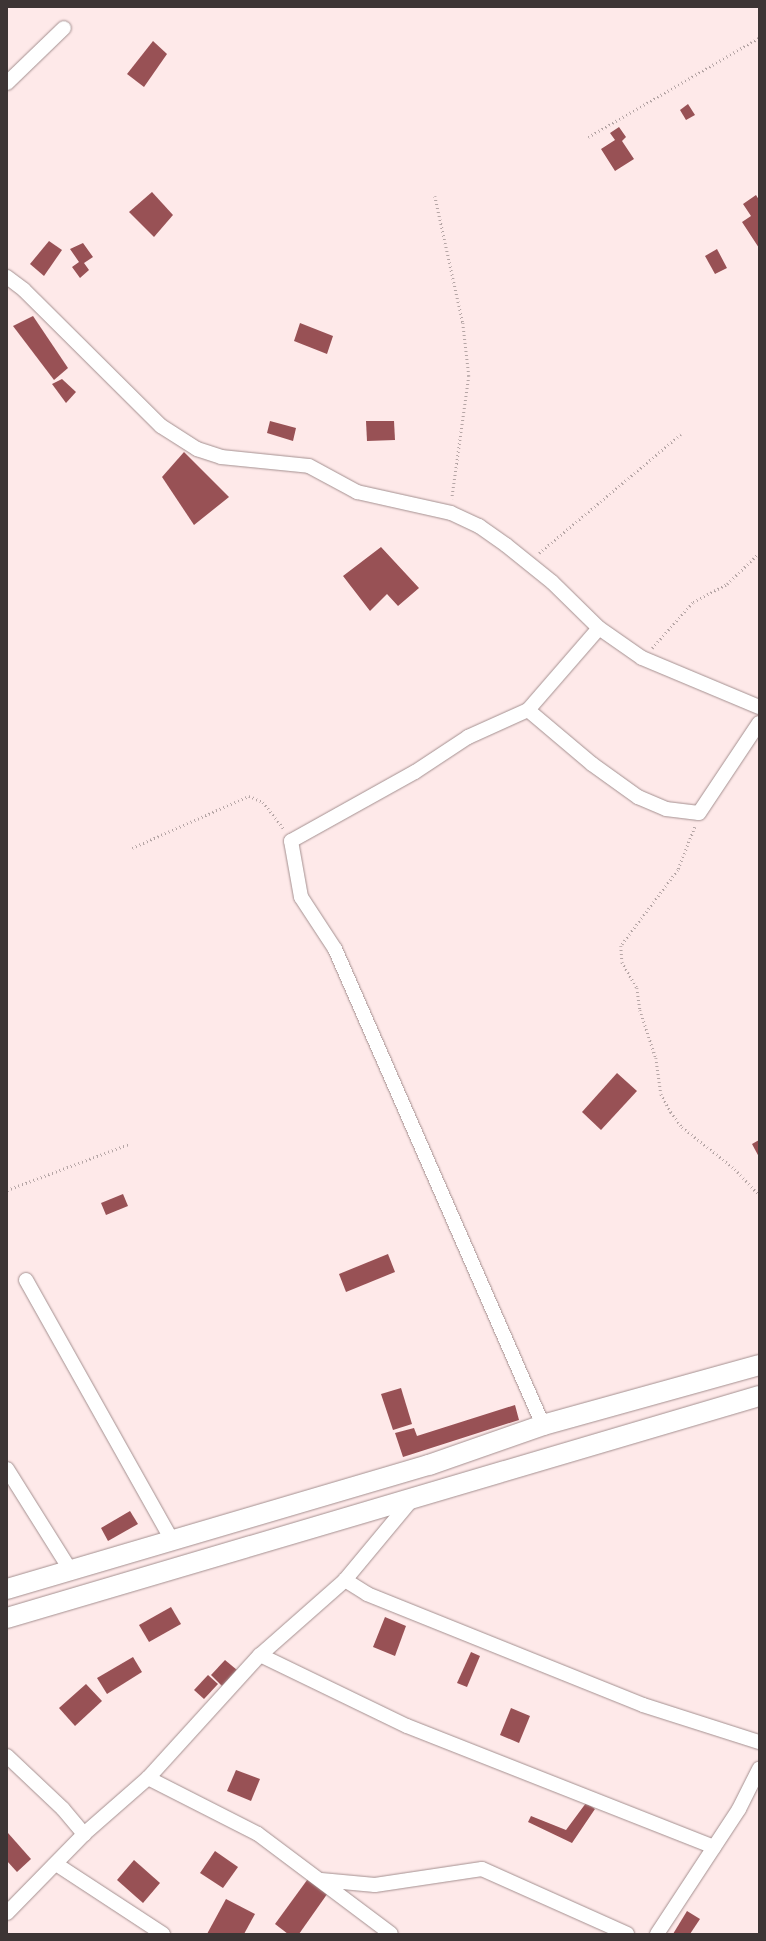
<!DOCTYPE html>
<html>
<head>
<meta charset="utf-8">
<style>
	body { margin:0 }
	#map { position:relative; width:766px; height:1941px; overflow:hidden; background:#fee9e9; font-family:"Roboto Condensed",sans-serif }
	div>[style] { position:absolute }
	.building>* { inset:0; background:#985155 }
	.path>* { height:2.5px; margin-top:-1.25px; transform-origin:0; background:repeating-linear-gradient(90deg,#b6a6a6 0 1px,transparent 0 4px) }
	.roads { filter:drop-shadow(0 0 1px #a49090) drop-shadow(0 0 1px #a49090) }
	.street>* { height:14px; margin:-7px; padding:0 7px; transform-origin:7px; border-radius:7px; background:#fff }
	.secondary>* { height:20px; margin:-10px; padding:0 10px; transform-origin:10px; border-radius:10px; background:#fff }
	span { translate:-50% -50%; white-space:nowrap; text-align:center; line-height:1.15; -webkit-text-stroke:4px #fff; paint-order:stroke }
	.frame { position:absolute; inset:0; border:8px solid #3d3535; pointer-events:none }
</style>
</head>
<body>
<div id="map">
	<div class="building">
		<i style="clip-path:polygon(153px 41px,167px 54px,144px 87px,127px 74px)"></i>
		<i style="clip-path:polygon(688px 104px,695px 115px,686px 120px,680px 110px)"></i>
		<i style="clip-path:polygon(619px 127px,626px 137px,622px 141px,634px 159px,615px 171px,601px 149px,615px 140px,610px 133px)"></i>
		<i style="clip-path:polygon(152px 192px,173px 215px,154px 237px,129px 212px)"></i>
		<i style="clip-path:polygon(756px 195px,759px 200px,759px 248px,742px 222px,751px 216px,743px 204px)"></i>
		<i style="clip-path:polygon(49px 241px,62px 250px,44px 276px,30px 264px)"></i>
		<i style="clip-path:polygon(83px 243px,93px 257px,84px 263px,89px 270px,80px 278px,72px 267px,79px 262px,70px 249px)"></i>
		<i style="clip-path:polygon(717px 249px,727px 268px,715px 274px,705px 256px)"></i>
		<i style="clip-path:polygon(33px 316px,68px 368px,54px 380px,13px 326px)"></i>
		<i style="clip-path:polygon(300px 323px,333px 336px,327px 354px,294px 341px)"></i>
		<i style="clip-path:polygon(62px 379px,76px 392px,66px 403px,52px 384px)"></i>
		<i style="clip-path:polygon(270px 421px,296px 428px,293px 441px,267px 433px)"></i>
		<i style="clip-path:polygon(366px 421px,394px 421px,395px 440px,367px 441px)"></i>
		<i style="clip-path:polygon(184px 452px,229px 497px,194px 525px,162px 477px)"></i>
		<i style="clip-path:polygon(381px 547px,419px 588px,398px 606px,387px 594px,370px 611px,343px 576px)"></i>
		<i style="clip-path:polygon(617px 1073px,637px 1091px,601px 1130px,582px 1112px)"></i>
		<i style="clip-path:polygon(759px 1140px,759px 1157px,752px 1144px)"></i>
		<i style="clip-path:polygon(123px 1194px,128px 1206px,106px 1215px,101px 1203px)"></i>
		<i style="clip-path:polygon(388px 1254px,395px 1272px,346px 1292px,339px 1274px)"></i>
		<i style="clip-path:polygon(401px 1388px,412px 1424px,393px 1430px,381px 1394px)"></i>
		<i style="clip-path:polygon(515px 1405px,519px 1420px,403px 1457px,395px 1433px,414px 1428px,417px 1436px)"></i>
		<i style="clip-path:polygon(130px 1511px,138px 1524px,108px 1541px,101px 1528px)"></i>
		<i style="clip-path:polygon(171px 1607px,181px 1624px,149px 1642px,139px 1625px)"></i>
		<i style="clip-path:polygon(385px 1617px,406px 1626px,395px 1656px,373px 1647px)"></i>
		<i style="clip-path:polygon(471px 1652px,480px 1656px,467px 1687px,457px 1683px)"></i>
		<i style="clip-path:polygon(133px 1657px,142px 1672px,107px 1694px,97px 1678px)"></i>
		<i style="clip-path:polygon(225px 1660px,237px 1670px,222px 1686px,211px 1675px)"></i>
		<i style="clip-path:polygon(208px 1675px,218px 1684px,204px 1699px,194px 1690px)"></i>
		<i style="clip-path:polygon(86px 1684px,102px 1701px,75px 1726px,59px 1708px)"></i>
		<i style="clip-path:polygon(511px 1708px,530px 1716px,519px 1743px,500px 1735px)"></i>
		<i style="clip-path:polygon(236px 1770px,260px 1779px,251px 1801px,227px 1791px)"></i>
		<i style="clip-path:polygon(586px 1803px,595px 1809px,572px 1843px,528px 1822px,531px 1816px,566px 1830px)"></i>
		<i style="clip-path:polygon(8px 1833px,31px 1859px,17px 1872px,7px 1861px)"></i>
		<i style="clip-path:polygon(215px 1851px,238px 1867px,223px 1888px,200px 1873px)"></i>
		<i style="clip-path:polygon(134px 1860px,160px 1883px,143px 1903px,117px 1880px)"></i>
		<i style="clip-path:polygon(310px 1876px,330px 1890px,299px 1934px,288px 1934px,275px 1924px)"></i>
		<i style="clip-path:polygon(226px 1899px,255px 1914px,244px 1934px,207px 1934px)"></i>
		<i style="clip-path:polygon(687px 1911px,700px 1919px,690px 1934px,673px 1934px)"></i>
	</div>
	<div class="path">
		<i style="left:588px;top:137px;width:198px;rotate:-30.1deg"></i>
		<i style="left:435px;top:196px;width:130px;rotate:77.6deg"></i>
		<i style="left:463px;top:323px;width:53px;rotate:83.5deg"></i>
		<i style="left:469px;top:376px;width:124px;rotate:97.9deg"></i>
		<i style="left:539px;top:553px;width:185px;rotate:-40deg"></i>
		<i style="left:652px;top:648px;width:62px;rotate:-48.3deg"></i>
		<i style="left:693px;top:602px;width:38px;rotate:-28deg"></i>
		<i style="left:727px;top:584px;width:45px;rotate:-44.1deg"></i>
		<i style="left:695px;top:827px;width:46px;rotate:111.6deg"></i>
		<i style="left:678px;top:870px;width:95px;rotate:126.9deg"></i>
		<i style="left:621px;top:946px;width:16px;rotate:86deg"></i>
		<i style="left:622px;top:962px;width:30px;rotate:60deg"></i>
		<i style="left:637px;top:988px;width:22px;rotate:82deg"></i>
		<i style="left:640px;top:1010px;width:51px;rotate:71.6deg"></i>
		<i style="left:656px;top:1058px;width:36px;rotate:82deg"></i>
		<i style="left:661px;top:1094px;width:21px;rotate:61deg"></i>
		<i style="left:671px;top:1112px;width:19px;rotate:54deg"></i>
		<i style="left:682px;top:1127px;width:68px;rotate:38.4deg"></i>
		<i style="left:735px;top:1169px;width:35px;rotate:47deg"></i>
		<i style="left:132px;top:848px;width:128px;rotate:-24deg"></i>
		<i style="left:249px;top:796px;width:15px;rotate:23deg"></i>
		<i style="left:263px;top:802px;width:34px;rotate:52deg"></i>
		<i style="left:7px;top:1190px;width:130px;rotate:-20.7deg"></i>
	</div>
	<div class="roads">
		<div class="street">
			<i style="left:7px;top:83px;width:79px;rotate:-44deg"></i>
			<i style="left:7px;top:277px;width:21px;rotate:37deg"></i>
			<i style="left:24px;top:290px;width:193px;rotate:44.8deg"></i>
			<i style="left:161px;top:426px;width:43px;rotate:32.6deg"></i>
			<i style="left:197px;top:449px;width:25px;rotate:18deg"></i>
			<i style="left:221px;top:457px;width:88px;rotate:5.8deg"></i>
			<i style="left:309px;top:466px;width:55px;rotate:28.4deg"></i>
			<i style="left:357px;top:492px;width:96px;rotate:12.6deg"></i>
			<i style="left:451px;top:513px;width:31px;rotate:25deg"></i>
			<i style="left:479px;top:526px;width:33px;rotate:35deg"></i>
			<i style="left:506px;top:545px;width:59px;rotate:38.8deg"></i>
			<i style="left:552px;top:582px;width:66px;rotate:44.4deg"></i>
			<i style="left:599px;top:628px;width:52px;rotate:34.9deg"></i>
			<i style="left:642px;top:658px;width:127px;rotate:22.7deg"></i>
			<i style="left:528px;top:710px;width:84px;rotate:40.2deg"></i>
			<i style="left:592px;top:764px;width:57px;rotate:35.7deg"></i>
			<i style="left:638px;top:797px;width:30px;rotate:23deg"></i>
			<i style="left:666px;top:809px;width:33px;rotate:7deg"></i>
			<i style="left:699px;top:813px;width:108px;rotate:-56.3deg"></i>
			<i style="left:26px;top:1280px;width:300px;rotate:60.7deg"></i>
			<i style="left:543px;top:1425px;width:519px;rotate:-113.6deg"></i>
			<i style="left:335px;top:949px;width:62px;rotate:-123.2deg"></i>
			<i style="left:301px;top:897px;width:57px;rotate:-100.1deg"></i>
			<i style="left:291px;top:841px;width:142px;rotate:-29.1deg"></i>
			<i style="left:415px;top:772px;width:64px;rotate:-33.4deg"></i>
			<i style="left:468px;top:737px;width:66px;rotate:-24.2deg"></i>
			<i style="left:528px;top:710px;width:108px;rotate:-49.1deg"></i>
			<i style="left:7px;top:1469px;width:120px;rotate:57.9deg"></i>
			<i style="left:345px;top:1580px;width:26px;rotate:32deg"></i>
			<i style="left:367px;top:1594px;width:297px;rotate:21.9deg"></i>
			<i style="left:643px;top:1705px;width:122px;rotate:17.7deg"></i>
			<i style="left:260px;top:1655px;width:163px;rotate:25.8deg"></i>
			<i style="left:407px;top:1726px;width:330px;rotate:21.5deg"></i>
			<i style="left:7px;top:1756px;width:77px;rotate:43.4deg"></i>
			<i style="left:63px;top:1809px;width:33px;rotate:50deg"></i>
			<i style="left:148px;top:1778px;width:123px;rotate:27deg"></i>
			<i style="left:258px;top:1834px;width:166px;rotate:36.9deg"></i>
			<i style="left:56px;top:1864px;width:128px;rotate:33.2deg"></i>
			<i style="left:321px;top:1880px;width:54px;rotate:5.3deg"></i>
			<i style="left:375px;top:1885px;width:108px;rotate:-8.5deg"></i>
			<i style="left:482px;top:1869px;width:159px;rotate:24.1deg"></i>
			<i style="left:7px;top:1913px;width:110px;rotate:-45.7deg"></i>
			<i style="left:84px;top:1834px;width:85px;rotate:-41.2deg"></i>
			<i style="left:148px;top:1778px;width:166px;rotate:-47.7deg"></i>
			<i style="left:260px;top:1655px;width:113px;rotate:-41.4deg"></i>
			<i style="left:345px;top:1580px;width:107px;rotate:-50.3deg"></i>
			<i style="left:657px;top:1934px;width:149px;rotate:-56.7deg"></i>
			<i style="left:739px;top:1809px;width:45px;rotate:-63.4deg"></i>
		</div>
		<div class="secondary">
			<i style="left:7px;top:1589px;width:440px;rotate:-16.4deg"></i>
			<i style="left:429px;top:1465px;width:121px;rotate:-19.3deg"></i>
			<i style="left:543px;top:1425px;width:224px;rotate:-15.5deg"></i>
			<i style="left:7px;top:1618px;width:784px;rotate:-16.45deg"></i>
		</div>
	</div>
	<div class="frame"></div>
</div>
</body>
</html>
